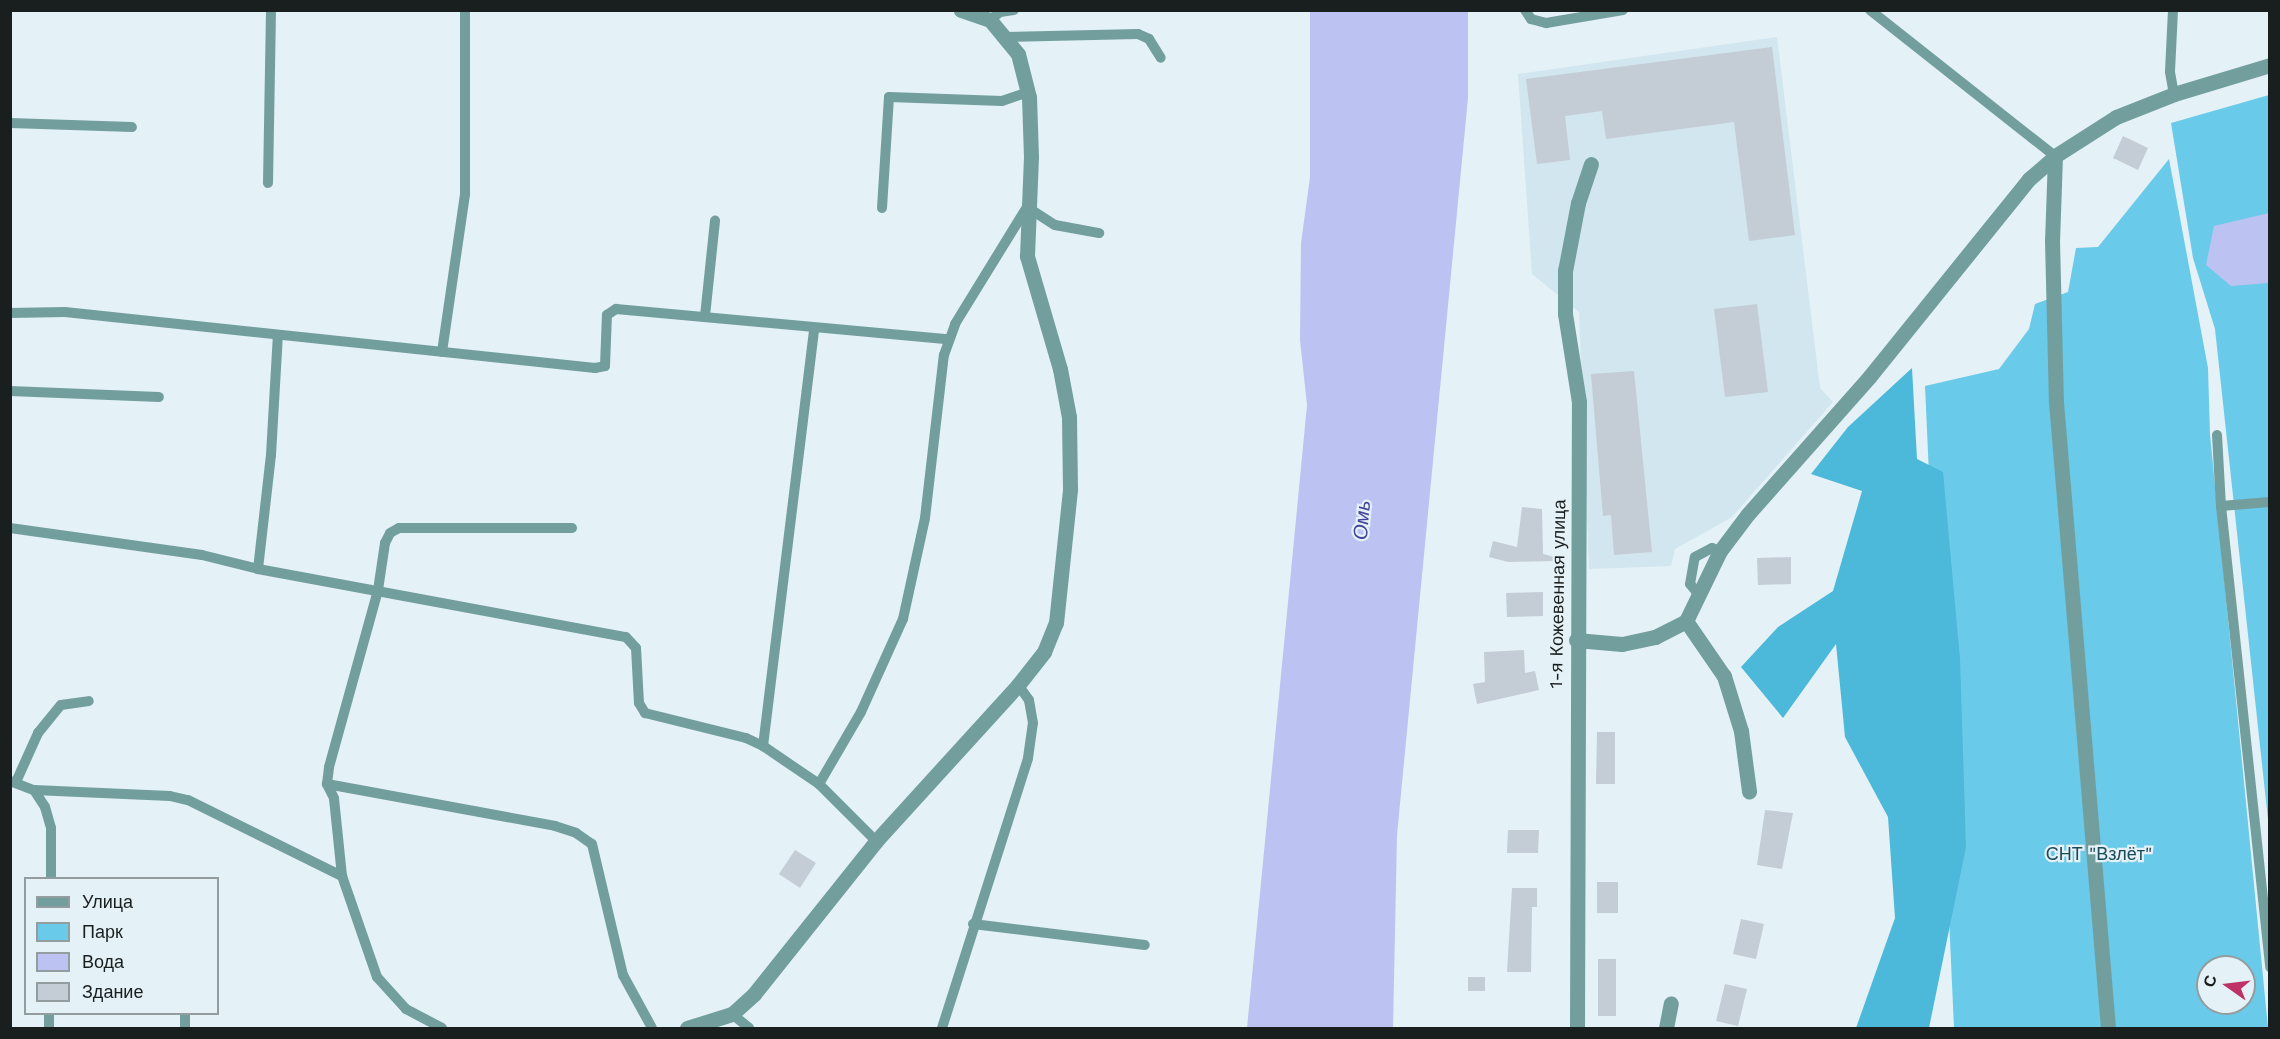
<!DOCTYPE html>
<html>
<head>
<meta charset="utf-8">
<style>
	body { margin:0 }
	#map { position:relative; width:2280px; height:1039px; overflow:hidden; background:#e4f1f6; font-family:"Work Sans",sans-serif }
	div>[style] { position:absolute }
	.built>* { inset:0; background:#d1e6ee }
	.green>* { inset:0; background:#69caea }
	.forest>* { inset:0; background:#4cb8da }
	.water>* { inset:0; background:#bcc3f2 }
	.building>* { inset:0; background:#c4ccd5 }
	.lane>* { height:10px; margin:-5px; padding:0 5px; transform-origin:5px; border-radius:5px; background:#729f9e }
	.street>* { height:15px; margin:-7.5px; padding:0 7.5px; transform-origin:7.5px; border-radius:7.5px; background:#729f9e }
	span { translate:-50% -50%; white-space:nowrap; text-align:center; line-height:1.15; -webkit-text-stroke:4.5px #e4f1f6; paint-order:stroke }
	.street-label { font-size:18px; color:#191e1f }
	.park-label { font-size:18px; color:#1b4a58 }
	.water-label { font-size:20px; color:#43459c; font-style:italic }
	.frame { position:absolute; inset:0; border:12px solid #191e1f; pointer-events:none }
	.legend { position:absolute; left:24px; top:877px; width:195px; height:138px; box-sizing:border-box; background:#e4f1f6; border:2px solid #939da0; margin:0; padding:8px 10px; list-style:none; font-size:18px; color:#191e1f }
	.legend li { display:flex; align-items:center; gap:12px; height:30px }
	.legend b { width:30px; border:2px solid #939da0 }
	.north { position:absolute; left:2196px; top:955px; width:60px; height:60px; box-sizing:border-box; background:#e4f1f6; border:2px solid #939da0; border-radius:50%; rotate:284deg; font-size:16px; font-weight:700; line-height:24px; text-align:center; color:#191e1f }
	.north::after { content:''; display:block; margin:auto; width:21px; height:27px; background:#be3266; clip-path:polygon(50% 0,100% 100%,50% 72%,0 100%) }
</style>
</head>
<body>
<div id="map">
	<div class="built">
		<i style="clip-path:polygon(1777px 37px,1820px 388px,1833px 402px,1732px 517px,1675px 549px,1671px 566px,1589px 569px,1579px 312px,1532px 274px,1518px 74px)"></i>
	</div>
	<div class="green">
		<i style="clip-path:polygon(2269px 95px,2269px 829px,2215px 329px,2193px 258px,2171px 123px)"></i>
		<i style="clip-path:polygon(evenodd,2169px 159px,2208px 368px,2210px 434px,2268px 1028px,1954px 1028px,1925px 386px,1999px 369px,2029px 329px,2035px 304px,2068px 292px,2076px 248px,2098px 247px,2169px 159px,2208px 967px,2244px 967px,2244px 1003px,2208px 1003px,2208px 967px)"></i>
	</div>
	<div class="forest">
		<i style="clip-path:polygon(1912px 368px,1917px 459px,1943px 472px,1960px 659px,1966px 847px,1929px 1028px,1856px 1028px,1895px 918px,1888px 817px,1845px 737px,1836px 644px,1783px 718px,1741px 667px,1778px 627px,1833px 591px,1862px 491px,1811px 474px,1848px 427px)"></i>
	</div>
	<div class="water">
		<i style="clip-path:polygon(1310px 11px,1468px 11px,1468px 98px,1397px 835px,1393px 1028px,1247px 1028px,1307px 405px,1300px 340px,1301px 243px,1310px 177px)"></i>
		<i style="clip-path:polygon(2269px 213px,2269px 283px,2231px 286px,2206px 265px,2214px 226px)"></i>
	</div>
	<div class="building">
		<i style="clip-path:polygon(1772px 47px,1795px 235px,1749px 241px,1734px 122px,1606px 139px,1602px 111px,1565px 116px,1570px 160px,1537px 164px,1526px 79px)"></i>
		<i style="clip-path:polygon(2123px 136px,2148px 148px,2138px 170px,2113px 158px)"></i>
		<i style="clip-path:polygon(1757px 304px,1768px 392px,1725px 397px,1714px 309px)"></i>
		<i style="clip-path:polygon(1634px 371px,1652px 552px,1614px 555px,1611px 515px,1603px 516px,1591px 374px)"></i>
		<i style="clip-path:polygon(1522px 507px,1542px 509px,1543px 554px,1554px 557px,1553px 561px,1508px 562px,1489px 557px,1493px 541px,1517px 547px)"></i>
		<i style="clip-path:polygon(1791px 557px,1791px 584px,1758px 585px,1757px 558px)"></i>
		<i style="clip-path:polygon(1543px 592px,1543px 616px,1507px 617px,1506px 593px)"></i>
		<i style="clip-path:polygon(1524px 650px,1525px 673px,1535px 671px,1539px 690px,1477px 704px,1473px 684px,1485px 682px,1484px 652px)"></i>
		<i style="clip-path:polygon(1597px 732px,1615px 732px,1615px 784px,1596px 784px)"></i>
		<i style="clip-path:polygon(1765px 810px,1793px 813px,1782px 869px,1757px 865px)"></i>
		<i style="clip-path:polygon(1508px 830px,1539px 830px,1538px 853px,1507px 853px)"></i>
		<i style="clip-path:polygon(795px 850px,816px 863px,800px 888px,779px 874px)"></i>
		<i style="clip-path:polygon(1597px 882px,1618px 882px,1618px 913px,1597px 913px)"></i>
		<i style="clip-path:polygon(1512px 888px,1537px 888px,1537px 907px,1532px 907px,1531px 972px,1507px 972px)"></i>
		<i style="clip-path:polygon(1741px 919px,1764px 924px,1756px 959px,1733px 954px)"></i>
		<i style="clip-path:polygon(1598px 959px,1616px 959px,1616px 1016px,1598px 1016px)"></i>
		<i style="clip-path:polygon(1468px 977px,1485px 977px,1485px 991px,1468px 991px)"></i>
		<i style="clip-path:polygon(1725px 984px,1747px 989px,1738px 1026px,1716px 1021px)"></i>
	</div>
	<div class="lane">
		<i style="left:1525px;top:10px;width:11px;rotate:56deg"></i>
		<i style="left:1531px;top:19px;width:16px;rotate:15deg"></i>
		<i style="left:1546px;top:23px;width:78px;rotate:-9.6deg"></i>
		<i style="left:1870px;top:10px;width:236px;rotate:38.3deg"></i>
		<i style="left:2173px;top:10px;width:62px;rotate:92.8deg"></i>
		<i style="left:2170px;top:72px;width:22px;rotate:80deg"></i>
		<i style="left:990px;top:20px;width:13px;rotate:-39deg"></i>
		<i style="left:1000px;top:12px;width:14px;rotate:-8deg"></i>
		<i style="left:1004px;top:37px;width:134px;rotate:-1.3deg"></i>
		<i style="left:1138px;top:34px;width:12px;rotate:24deg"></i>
		<i style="left:1149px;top:39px;width:22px;rotate:58deg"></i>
		<i style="left:10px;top:123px;width:122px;rotate:1.9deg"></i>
		<i style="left:268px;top:183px;width:173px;rotate:-89deg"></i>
		<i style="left:882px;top:208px;width:111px;rotate:-86.4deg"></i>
		<i style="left:889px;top:97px;width:113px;rotate:2deg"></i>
		<i style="left:1002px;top:101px;width:28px;rotate:-19deg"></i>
		<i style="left:10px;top:313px;width:55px;rotate:-1deg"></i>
		<i style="left:65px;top:312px;width:533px;rotate:6.03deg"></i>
		<i style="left:595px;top:368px;width:10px;rotate:-11deg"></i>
		<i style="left:605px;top:366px;width:51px;rotate:-87.8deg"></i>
		<i style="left:607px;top:315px;width:11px;rotate:-34deg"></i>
		<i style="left:616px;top:309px;width:333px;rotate:5.2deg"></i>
		<i style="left:705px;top:316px;width:96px;rotate:-84deg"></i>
		<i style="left:442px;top:352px;width:160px;rotate:-81.7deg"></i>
		<i style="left:465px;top:194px;width:184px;rotate:-90deg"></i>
		<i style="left:10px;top:391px;width:149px;rotate:2.3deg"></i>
		<i style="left:2217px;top:435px;width:71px;rotate:86.8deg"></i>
		<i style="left:2221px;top:506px;width:464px;rotate:83.9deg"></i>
		<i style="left:2221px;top:506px;width:49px;rotate:-4.7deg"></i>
		<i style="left:10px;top:528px;width:194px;rotate:8deg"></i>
		<i style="left:202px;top:555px;width:58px;rotate:14deg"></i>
		<i style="left:258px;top:569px;width:374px;rotate:10.5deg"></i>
		<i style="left:626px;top:637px;width:15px;rotate:48deg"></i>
		<i style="left:636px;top:648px;width:55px;rotate:86.9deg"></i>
		<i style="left:639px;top:703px;width:12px;rotate:59deg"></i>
		<i style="left:645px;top:713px;width:104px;rotate:13.9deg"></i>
		<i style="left:746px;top:738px;width:19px;rotate:25deg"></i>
		<i style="left:763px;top:746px;width:68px;rotate:34.2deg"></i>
		<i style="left:819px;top:784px;width:81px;rotate:45deg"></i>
		<i style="left:258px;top:569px;width:115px;rotate:-83.5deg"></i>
		<i style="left:271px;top:455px;width:120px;rotate:-86.7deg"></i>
		<i style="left:1699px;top:595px;width:14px;rotate:-129deg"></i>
		<i style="left:1690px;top:584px;width:27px;rotate:-80deg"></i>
		<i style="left:1695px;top:557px;width:19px;rotate:-28deg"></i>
		<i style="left:1712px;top:548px;width:9px;rotate:21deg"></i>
		<i style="left:763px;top:746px;width:421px;rotate:-83deg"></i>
		<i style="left:10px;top:781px;width:26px;rotate:21deg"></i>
		<i style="left:34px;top:790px;width:20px;rotate:57deg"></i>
		<i style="left:45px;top:807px;width:22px;rotate:74deg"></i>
		<i style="left:51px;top:828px;width:50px;rotate:90deg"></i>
		<i style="left:16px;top:782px;width:54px;rotate:-65.8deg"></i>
		<i style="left:38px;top:733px;width:36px;rotate:-51deg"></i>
		<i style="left:61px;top:705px;width:28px;rotate:-8deg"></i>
		<i style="left:327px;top:784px;width:232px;rotate:10.4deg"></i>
		<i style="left:555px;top:826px;width:22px;rotate:18deg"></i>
		<i style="left:576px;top:833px;width:19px;rotate:35deg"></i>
		<i style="left:592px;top:844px;width:135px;rotate:76.7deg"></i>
		<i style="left:623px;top:975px;width:60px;rotate:61.3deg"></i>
		<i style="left:819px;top:784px;width:83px;rotate:-59.7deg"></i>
		<i style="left:861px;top:712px;width:102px;rotate:-65.7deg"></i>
		<i style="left:903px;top:619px;width:103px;rotate:-77.7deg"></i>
		<i style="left:925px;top:518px;width:164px;rotate:-83.4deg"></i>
		<i style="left:944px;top:355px;width:33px;rotate:-70deg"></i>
		<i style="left:955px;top:324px;width:137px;rotate:-58.4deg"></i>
		<i style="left:1027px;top:207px;width:33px;rotate:33deg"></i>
		<i style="left:1055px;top:225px;width:45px;rotate:10.3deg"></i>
		<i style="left:34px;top:790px;width:136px;rotate:2.5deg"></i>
		<i style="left:170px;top:796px;width:18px;rotate:13deg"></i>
		<i style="left:188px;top:800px;width:172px;rotate:26.3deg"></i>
		<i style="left:973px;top:924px;width:173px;rotate:7deg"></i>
		<i style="left:732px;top:1014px;width:22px;rotate:39deg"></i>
		<i style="left:49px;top:1028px;width:14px;rotate:-90deg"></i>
		<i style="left:185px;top:1028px;width:14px;rotate:-90deg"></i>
		<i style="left:442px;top:1028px;width:41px;rotate:-152.2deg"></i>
		<i style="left:406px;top:1009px;width:43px;rotate:-132.2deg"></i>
		<i style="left:377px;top:977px;width:107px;rotate:-109.1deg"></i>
		<i style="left:342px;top:876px;width:78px;rotate:-95.9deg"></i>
		<i style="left:334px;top:798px;width:16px;rotate:-117deg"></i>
		<i style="left:327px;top:784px;width:17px;rotate:-83deg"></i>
		<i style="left:329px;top:767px;width:184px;rotate:-74.5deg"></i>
		<i style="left:378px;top:590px;width:48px;rotate:-81.5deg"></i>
		<i style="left:385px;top:543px;width:11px;rotate:-63deg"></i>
		<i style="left:390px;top:533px;width:10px;rotate:-29deg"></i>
		<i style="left:399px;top:528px;width:173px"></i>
		<i style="left:942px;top:1028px;width:283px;rotate:-72.3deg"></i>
		<i style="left:1028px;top:758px;width:35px;rotate:-82deg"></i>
		<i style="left:1033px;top:723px;width:23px;rotate:-100deg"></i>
		<i style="left:1029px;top:700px;width:19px;rotate:-126deg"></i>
	</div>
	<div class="street">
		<i style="left:2055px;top:156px;width:84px;rotate:92deg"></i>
		<i style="left:2052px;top:240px;width:162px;rotate:88.6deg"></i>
		<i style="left:2056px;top:402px;width:628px;rotate:85.25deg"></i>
		<i style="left:1686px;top:621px;width:67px;rotate:55.4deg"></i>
		<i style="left:1724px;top:676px;width:58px;rotate:72.8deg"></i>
		<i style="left:1741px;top:731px;width:61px;rotate:82.4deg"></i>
		<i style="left:1576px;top:640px;width:46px;rotate:5deg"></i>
		<i style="left:1622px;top:644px;width:34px;rotate:-12deg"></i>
		<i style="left:1655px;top:637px;width:35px;rotate:-27deg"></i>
		<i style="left:1686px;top:621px;width:78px;rotate:-64.1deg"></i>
		<i style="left:1720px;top:551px;width:46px;rotate:-52.9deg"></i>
		<i style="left:1748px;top:514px;width:184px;rotate:-48.5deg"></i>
		<i style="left:1870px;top:376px;width:253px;rotate:-51.1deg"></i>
		<i style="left:2029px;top:179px;width:35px;rotate:-41deg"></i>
		<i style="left:2055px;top:156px;width:72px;rotate:-32.6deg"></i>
		<i style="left:2116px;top:117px;width:62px;rotate:-21.6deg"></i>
		<i style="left:2174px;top:94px;width:100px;rotate:-16.8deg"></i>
		<i style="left:687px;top:1028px;width:47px;rotate:-17.3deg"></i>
		<i style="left:732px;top:1014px;width:30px;rotate:-42deg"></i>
		<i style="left:754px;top:994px;width:196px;rotate:-51.4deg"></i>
		<i style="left:876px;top:841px;width:211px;rotate:-47.7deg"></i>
		<i style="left:1018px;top:685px;width:42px;rotate:-51.8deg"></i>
		<i style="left:1044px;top:652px;width:31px;rotate:-68deg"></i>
		<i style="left:1056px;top:623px;width:135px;rotate:-84deg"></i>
		<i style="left:1070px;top:489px;width:72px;rotate:-90.8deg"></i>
		<i style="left:1069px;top:417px;width:49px;rotate:-100.6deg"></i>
		<i style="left:1060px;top:369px;width:118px;rotate:-106.3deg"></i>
		<i style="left:1027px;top:256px;width:99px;rotate:-87.7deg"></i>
		<i style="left:1031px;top:157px;width:60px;rotate:-91.9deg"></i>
		<i style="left:1029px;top:97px;width:44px;rotate:-104.3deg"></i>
		<i style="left:1018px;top:54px;width:44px;rotate:-129.5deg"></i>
		<i style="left:990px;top:20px;width:31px;rotate:-161deg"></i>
		<i style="left:1577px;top:1028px;width:626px;rotate:-89.82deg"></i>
		<i style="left:1579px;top:402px;width:89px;rotate:-99deg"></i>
		<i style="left:1565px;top:314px;width:43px;rotate:-90deg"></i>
		<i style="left:1565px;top:271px;width:69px;rotate:-79.2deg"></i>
		<i style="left:1578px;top:203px;width:41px;rotate:-71.6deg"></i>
		<i style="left:1666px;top:1028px;width:25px;rotate:-79deg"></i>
	</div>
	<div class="street-label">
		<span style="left:1558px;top:594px;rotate:-89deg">1-я Кожевенная улица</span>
	</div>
	<div class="park-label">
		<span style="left:2099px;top:854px">СНТ "Взлёт"</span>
	</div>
	<div class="water-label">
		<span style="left:1362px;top:520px;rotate:-85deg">Омь</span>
	</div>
	<div class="frame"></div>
	<ul class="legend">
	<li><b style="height:8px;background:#729f9e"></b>Улица</li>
	<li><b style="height:16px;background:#69caea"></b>Парк</li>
	<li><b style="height:16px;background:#bcc3f2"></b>Вода</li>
	<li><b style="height:16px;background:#c4ccd5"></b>Здание</li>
	</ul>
	<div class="north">С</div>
</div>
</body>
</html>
